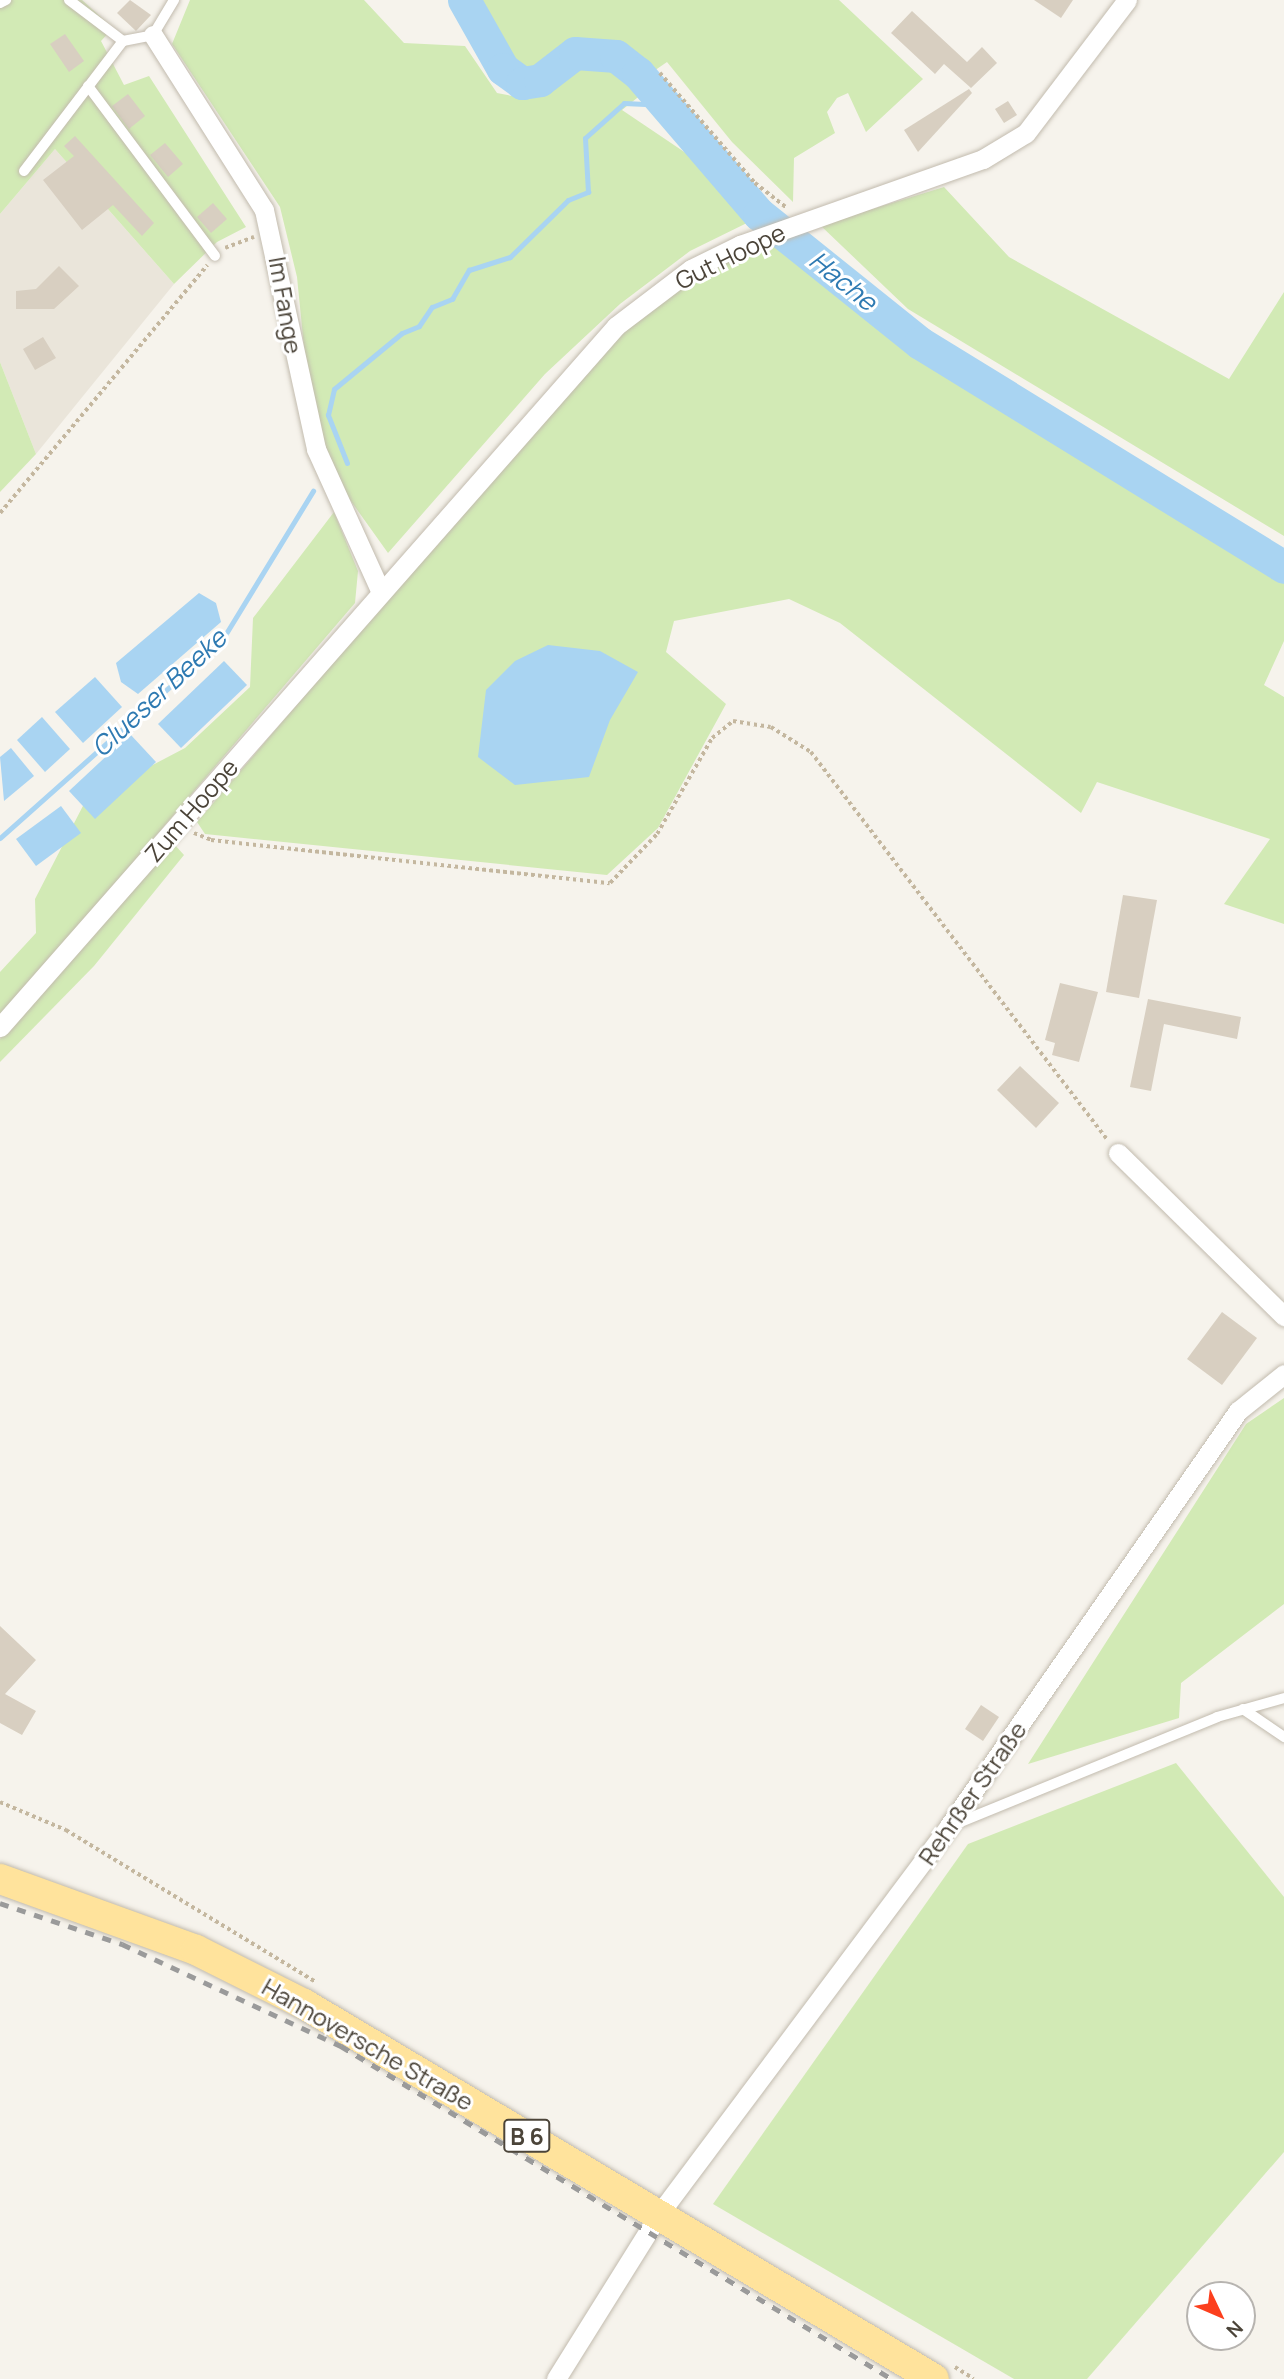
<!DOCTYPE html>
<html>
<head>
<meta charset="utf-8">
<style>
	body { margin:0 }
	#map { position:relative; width:1284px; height:2379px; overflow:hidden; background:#f6f3ec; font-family:Manrope,sans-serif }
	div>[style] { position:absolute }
	.residential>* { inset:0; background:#eae5da }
	.green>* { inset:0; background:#d2eab5 }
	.water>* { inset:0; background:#a9d4f2 }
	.stream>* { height:5px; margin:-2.5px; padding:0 2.5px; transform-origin:2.5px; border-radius:2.5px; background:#a9d4f2 }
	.river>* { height:33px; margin:-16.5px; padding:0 16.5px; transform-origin:16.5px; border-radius:16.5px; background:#a9d4f2 }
	.building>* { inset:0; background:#d8cfc1 }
	.path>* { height:3.5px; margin-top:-1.75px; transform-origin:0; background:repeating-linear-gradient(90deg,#c4b79f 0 3.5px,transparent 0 7px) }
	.roads { filter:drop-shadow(0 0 2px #c2bbae) drop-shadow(0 0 2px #c2bbae) }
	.service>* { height:10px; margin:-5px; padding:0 5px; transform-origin:5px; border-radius:5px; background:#fff }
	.minor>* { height:19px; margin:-9.5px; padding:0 9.5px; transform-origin:9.5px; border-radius:9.5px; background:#fff }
	.primary>* { height:30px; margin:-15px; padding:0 15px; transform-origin:15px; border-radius:15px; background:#ffe39c }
	.rail>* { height:5px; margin-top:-2.5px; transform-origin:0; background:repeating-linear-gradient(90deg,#9a9a9a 0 9px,transparent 0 18px) }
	span { translate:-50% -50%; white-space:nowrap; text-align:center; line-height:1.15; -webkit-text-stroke:6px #fff; paint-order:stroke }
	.shield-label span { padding:2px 5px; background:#fff; border:2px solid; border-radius:5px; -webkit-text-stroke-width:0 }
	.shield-label { font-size:23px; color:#4b4439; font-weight:700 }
	.street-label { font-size:24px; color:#4b4439 }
	.water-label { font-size:26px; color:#2e7ab2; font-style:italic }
	.north { position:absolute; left:1186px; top:2281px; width:70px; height:70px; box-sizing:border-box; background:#fff; border:2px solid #b7b4b0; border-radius:50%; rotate:134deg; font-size:19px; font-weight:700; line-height:28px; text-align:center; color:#4b4439 }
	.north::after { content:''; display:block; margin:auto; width:24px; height:32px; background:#fc3f1d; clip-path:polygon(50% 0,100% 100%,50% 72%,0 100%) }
</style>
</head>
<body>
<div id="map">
	<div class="residential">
		<i style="clip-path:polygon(55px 149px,174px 284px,36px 454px,0 362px,0 214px)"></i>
	</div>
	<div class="green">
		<i style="clip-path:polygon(0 0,82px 0,113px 28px,101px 41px,124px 85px,149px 76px,246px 227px,217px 242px,174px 284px,55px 149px,0 214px)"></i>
		<i style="clip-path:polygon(190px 0,364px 0,404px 43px,465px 46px,497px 93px,528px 99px,572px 70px,612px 70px,642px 94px,622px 110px,717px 174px,753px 220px,690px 251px,620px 304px,545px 374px,388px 553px,343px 490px,324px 446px,308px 387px,297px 277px,280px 207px,172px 44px)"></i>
		<i style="clip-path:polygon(475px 0,839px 0,923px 79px,866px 132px,848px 93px,837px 98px,827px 112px,835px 133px,794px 158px,793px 202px,732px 142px,667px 62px,651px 73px,621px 48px,572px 45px,530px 73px,519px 72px)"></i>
		<i style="clip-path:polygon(944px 187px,1009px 257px,1229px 379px,1284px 292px,1284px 536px,908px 309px,820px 225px)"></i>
		<i style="clip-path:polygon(771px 244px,805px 263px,938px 368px,1284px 576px,1284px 641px,1264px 685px,1284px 697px,1284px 924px,1224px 904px,1270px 839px,1097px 782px,1081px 813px,840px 623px,789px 599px,674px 621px,666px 652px,726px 704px,658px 828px,607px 875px,205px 834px,197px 822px,562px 393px,654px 304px,732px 258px)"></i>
		<i style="clip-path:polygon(0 362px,36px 454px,0 492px)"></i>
		<i style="clip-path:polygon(334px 512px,358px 571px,355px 603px,0 1018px,0 972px,36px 933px,35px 899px,86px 800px,185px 748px,250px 687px,253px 618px)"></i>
		<i style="clip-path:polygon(174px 844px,184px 855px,94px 966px,0 1062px,0 1039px)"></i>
		<i style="clip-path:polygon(1284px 1398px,1284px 1604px,1181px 1683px,1179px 1718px,1028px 1764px,1246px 1424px)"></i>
		<i style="clip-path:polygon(1176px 1763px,1284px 1897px,1284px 2152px,1087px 2379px,1014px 2379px,713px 2204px,968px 1844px)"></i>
	</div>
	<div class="water">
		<i style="clip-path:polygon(199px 593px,216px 603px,221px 622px,138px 694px,121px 682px,116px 663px)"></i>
		<i style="clip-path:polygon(548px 645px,600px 651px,638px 672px,610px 720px,589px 777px,515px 785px,478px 757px,486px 690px,515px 661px)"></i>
		<i style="clip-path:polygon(224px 661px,247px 685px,181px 748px,158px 724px)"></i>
		<i style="clip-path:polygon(95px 677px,122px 707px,83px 743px,55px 712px)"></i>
		<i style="clip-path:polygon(42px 717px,70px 749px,45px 772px,17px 740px)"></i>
		<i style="clip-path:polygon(130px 734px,156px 762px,95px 819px,69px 791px)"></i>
		<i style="clip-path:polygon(11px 748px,34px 776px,4px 801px,0 757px)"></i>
		<i style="clip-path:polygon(61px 806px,81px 833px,36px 866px,16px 839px)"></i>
	</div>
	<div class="stream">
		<i style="left:347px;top:463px;width:52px;rotate:-111.6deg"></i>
		<i style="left:328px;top:415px;width:27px;rotate:-77deg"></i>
		<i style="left:334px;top:389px;width:88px;rotate:-39.5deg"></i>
		<i style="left:402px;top:333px;width:18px;rotate:-22deg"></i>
		<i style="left:419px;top:326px;width:23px;rotate:-56deg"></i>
		<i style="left:432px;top:307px;width:22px;rotate:-22deg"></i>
		<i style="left:452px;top:299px;width:34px;rotate:-60deg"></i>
		<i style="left:469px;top:270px;width:43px;rotate:-17.6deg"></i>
		<i style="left:510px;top:257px;width:81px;rotate:-44.5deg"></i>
		<i style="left:568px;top:200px;width:22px;rotate:-22deg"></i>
		<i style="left:588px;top:192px;width:54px;rotate:-93.2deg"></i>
		<i style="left:585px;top:138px;width:52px;rotate:-41.9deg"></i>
		<i style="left:624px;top:103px;width:42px;rotate:2.7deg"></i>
		<i style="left:0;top:838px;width:297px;rotate:-41.7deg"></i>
		<i style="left:222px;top:640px;width:175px;rotate:-58.6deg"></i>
	</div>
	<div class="river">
		<i style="left:464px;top:0;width:79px;rotate:60.5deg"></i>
		<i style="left:503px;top:69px;width:24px;rotate:36deg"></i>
		<i style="left:522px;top:83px;width:18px;rotate:-9deg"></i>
		<i style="left:540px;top:80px;width:44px;rotate:-37.6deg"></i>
		<i style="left:575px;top:53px;width:41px;rotate:4.2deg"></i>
		<i style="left:616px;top:56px;width:28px;rotate:38deg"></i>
		<i style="left:638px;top:73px;width:186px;rotate:49.4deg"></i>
		<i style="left:759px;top:214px;width:206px;rotate:38.7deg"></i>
		<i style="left:920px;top:343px;width:427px;rotate:31.6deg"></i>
	</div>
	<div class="building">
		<i style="clip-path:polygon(130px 0,151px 15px,136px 31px,117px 13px)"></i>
		<i style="clip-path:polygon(1034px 0,1073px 0,1061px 18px)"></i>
		<i style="clip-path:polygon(912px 11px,967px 62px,982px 47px,997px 63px,971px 88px,944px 64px,935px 74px,891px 33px)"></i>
		<i style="clip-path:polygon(65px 34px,84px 61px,69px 72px,50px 44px)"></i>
		<i style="clip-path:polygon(969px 89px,972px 93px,918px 152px,904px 130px)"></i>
		<i style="clip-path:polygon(128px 94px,145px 116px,129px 129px,112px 106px)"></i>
		<i style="clip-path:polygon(1008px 101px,1017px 115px,1004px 123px,995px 109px)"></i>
		<i style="clip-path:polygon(75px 136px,154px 223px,142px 236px,113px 205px,82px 230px,43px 180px,74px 156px,64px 146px)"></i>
		<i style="clip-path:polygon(165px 143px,183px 164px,168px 177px,150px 155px)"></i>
		<i style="clip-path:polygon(213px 203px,227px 219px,211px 233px,197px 217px)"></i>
		<i style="clip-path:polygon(59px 266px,79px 286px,54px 309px,16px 309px,16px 291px,36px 289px)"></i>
		<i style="clip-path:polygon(43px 337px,56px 358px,35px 370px,23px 349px)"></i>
		<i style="clip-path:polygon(1123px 895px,1157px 900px,1139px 998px,1106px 992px)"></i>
		<i style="clip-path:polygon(1060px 983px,1098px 992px,1079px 1062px,1052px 1055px,1055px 1043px,1045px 1040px)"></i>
		<i style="clip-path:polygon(1148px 999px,1241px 1017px,1237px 1039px,1164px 1024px,1151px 1091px,1130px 1087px)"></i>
		<i style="clip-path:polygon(1020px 1066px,1059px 1103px,1036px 1128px,997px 1090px)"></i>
		<i style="clip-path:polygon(1222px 1312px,1257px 1338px,1222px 1385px,1187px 1359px)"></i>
		<i style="clip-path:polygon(0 1626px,36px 1660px,5px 1694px,36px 1711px,22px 1735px,0 1723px)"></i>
		<i style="clip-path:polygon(981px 1705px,999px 1717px,983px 1741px,965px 1729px)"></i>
	</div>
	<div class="path">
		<i style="left:660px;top:73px;width:145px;rotate:49.2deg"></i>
		<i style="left:755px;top:183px;width:41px;rotate:38deg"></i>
		<i style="left:225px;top:248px;width:31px;rotate:-21deg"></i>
		<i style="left:0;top:513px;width:323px;rotate:-50.1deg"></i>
		<i style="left:194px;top:833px;width:18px;rotate:22deg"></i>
		<i style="left:211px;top:840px;width:401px;rotate:6.2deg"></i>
		<i style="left:610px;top:883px;width:68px;rotate:-46.2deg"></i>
		<i style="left:657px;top:834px;width:111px;rotate:-60.2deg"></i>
		<i style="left:712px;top:738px;width:27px;rotate:-39deg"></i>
		<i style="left:733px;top:721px;width:38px;rotate:9deg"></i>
		<i style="left:771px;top:727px;width:47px;rotate:32deg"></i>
		<i style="left:811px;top:752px;width:489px;rotate:52.6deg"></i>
		<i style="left:0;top:1802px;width:72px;rotate:23deg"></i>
		<i style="left:66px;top:1830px;width:293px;rotate:31.3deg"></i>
		<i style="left:955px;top:2367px;width:22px;rotate:32deg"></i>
	</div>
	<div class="roads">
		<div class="service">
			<i style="left:69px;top:0;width:68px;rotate:37.2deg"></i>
			<i style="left:123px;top:41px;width:31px;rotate:-11deg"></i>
			<i style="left:153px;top:35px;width:41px;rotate:-59deg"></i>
			<i style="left:0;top:3px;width:7px;rotate:-27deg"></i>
			<i style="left:88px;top:86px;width:212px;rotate:53.2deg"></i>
			<i style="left:24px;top:171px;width:163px;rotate:-52.7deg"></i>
			<i style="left:1243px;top:1709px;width:50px;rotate:34.3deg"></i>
			<i style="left:953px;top:1825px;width:285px;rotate:-22.2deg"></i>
			<i style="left:1217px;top:1717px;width:70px;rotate:-15.8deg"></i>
		</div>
		<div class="minor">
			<i style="left:153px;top:35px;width:207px;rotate:57.6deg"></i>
			<i style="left:264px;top:210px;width:245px;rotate:77.7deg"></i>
			<i style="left:316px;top:449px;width:157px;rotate:65.6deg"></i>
			<i style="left:0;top:1027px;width:933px;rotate:-48.69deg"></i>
			<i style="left:616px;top:326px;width:94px;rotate:-37.2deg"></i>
			<i style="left:691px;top:269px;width:55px;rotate:-26.1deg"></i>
			<i style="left:740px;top:245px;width:258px;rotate:-19.5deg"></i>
			<i style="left:983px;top:159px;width:50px;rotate:-31.2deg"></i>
			<i style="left:1026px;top:133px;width:167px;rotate:-52.8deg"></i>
			<i style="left:1118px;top:1153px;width:233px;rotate:44.5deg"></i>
			<i style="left:556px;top:2379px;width:195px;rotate:-58deg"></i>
			<i style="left:659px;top:2214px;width:484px;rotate:-53.2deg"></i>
			<i style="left:949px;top:1826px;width:506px;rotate:-55.15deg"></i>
			<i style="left:1238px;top:1411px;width:59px;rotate:-38.8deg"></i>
		</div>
		<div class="primary">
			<i style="left:0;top:1879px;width:208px;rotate:19.9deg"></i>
			<i style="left:196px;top:1950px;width:121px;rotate:26.6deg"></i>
			<i style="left:304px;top:2004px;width:733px;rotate:30.76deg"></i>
		</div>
	</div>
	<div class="rail">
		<i style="left:0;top:1903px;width:129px;rotate:18.6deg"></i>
		<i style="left:122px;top:1944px;width:242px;rotate:25deg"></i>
		<i style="left:341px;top:2046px;width:644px;rotate:31.15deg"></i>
	</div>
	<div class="shield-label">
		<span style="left:527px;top:2136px">B 6</span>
	</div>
	<div class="street-label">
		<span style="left:730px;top:256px;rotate:-26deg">Gut Hoope</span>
		<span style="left:286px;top:305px;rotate:80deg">Im Fange</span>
		<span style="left:191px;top:810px;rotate:-49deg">Zum Hoope</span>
		<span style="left:972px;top:1793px;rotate:-55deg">Rehrßer Straße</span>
		<span style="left:368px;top:2044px;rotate:30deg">Hannoversche Straße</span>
	</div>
	<div class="water-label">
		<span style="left:843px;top:281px;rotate:39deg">Hache</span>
		<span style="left:159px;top:693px;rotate:-43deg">Clueser Beeke</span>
	</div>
	<div class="north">N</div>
</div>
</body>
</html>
